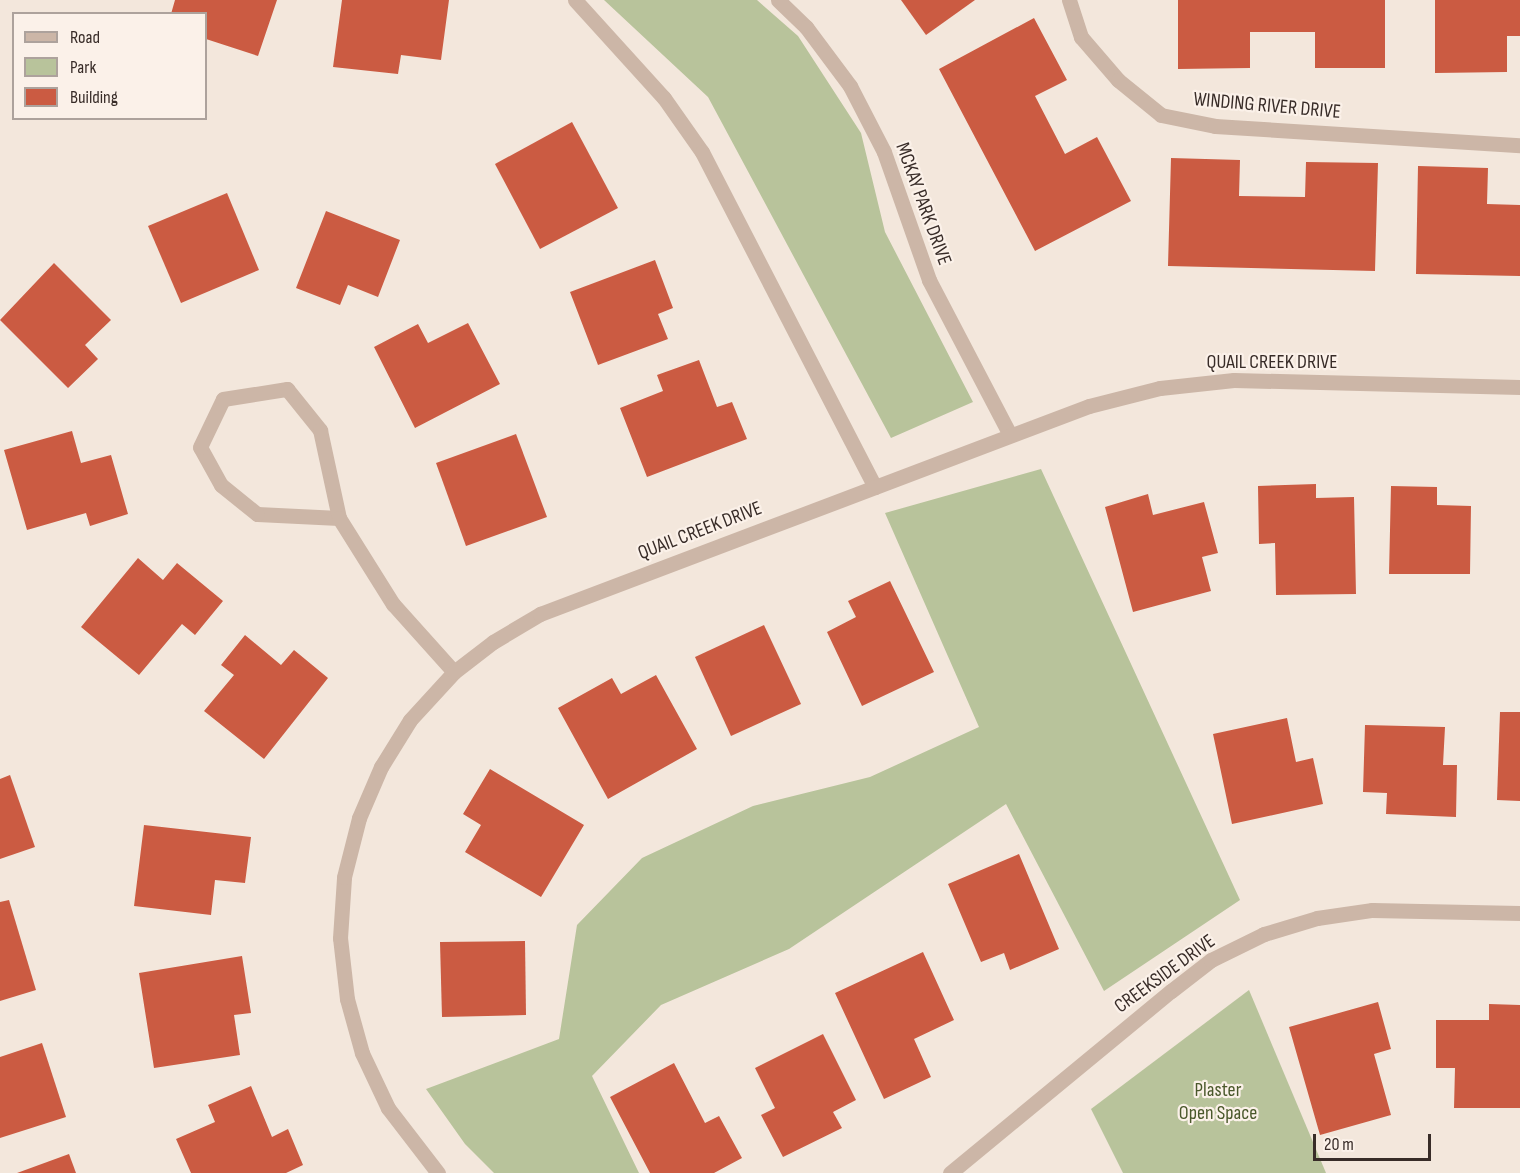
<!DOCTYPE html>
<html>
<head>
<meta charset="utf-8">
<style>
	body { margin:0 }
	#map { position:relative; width:1520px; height:1173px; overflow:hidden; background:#f3e7dc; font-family:"Sofia Sans Condensed",sans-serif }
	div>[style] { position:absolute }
	.green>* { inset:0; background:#b8c39b }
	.building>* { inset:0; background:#cb5b42 }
	.street>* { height:15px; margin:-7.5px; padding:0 7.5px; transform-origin:7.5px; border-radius:7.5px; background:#ccb6a7 }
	span { translate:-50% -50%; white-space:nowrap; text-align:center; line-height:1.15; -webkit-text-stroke:4.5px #fbf1e9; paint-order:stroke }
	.street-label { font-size:20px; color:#382c28 }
	.park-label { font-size:20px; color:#4a582b }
	.legend { position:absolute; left:12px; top:12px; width:195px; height:108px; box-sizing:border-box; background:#fbf1e9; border:2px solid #ada29c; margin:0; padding:8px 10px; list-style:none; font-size:18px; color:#382c28 }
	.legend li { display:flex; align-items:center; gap:12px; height:30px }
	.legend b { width:30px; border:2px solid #ada29c }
	.scale { position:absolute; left:1313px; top:1134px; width:118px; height:27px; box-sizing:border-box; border:3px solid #382c28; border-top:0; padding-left:8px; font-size:18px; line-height:21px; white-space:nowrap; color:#382c28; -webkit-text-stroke:4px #fbf1e9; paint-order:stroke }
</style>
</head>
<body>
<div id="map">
	<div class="green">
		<i style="clip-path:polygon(604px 0,757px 0,798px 36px,861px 133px,885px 232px,973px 402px,891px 438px,708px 97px)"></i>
		<i style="clip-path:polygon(1041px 469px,1240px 900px,1104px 991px,1006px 804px,789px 949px,661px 1005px,592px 1076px,639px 1173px,494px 1173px,465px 1144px,426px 1089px,559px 1039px,577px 925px,642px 858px,753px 806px,870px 777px,979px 727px,885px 513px)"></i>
		<i style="clip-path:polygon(1249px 990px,1326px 1173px,1123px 1173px,1091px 1109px)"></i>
	</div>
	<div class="building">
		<i style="clip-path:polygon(175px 0,277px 0,258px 56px,206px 39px,206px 14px,171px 14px)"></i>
		<i style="clip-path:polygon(342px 0,449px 0,441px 60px,401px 55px,398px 74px,333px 67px)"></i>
		<i style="clip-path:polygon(901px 0,975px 0,926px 35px)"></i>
		<i style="clip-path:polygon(1178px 0,1385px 0,1385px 68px,1315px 68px,1315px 32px,1250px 32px,1250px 68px,1178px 69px)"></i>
		<i style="clip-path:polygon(1435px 0,1520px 0,1520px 36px,1507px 36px,1507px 72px,1435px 73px)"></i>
		<i style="clip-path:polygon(1034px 18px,1067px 80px,1035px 96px,1065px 154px,1097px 137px,1131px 201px,1035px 251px,939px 69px)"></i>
		<i style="clip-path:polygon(572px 122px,618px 208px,540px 249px,495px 164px)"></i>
		<i style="clip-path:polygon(1171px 158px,1240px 160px,1239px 196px,1305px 197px,1306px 162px,1378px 163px,1375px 271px,1168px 266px)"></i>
		<i style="clip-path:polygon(1418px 166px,1488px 168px,1487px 204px,1520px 205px,1520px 276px,1416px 274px)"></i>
		<i style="clip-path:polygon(227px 193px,259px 270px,181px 303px,148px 226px)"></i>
		<i style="clip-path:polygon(326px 211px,400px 240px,378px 297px,348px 285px,340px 305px,296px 288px)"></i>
		<i style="clip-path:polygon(655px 260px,673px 308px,658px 314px,668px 339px,598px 365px,570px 292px)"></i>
		<i style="clip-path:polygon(54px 263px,111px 320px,85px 345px,98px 359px,68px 388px,0 320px)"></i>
		<i style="clip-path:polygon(468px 323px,500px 384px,415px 428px,374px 347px,418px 324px,428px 343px)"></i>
		<i style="clip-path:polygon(699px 360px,717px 407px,732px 402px,747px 439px,647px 477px,620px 408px,663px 391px,657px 375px)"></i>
		<i style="clip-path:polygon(72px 431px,81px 463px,111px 455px,128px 514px,90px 526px,86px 513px,27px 530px,4px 450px)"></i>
		<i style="clip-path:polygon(516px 434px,547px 517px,466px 546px,436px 463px)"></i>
		<i style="clip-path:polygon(1316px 484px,1316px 498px,1354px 497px,1356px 594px,1276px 595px,1275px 543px,1259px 544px,1258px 486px)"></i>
		<i style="clip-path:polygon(1391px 486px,1437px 487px,1437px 505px,1471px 506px,1470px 574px,1389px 574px)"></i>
		<i style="clip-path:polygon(1148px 494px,1153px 515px,1204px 502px,1218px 553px,1202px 557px,1211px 591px,1133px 612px,1105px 507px)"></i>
		<i style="clip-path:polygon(138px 558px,163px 580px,177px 563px,223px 601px,195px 635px,182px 624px,139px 675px,81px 627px)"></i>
		<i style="clip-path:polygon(890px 581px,934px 672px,862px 706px,827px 632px,856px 617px,848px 601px)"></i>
		<i style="clip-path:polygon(764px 625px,801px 704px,731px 736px,695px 657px)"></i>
		<i style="clip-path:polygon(245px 635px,281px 665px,294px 650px,328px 678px,264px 759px,204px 711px,234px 675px,221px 665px)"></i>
		<i style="clip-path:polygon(656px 675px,697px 749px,608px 799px,558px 708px,612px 678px,621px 694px)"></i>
		<i style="clip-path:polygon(1500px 712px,1520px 712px,1520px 801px,1497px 800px)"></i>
		<i style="clip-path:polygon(1287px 718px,1296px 762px,1313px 758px,1323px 804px,1232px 824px,1213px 734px)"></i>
		<i style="clip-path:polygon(1365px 725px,1445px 727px,1443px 765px,1457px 765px,1456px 817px,1386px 814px,1387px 793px,1363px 792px)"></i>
		<i style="clip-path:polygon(490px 769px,584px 825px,541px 897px,465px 852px,481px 825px,463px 814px)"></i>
		<i style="clip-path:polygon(10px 775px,35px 847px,0 859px,0 779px)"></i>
		<i style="clip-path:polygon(144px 825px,251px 837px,245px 883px,215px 880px,211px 915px,134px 906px)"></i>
		<i style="clip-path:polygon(1019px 854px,1059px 949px,1010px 970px,1004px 953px,981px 962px,948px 884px)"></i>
		<i style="clip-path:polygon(9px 900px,36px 990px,0 1001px,0 902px)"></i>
		<i style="clip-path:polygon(525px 941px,526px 1015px,442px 1017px,440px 942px)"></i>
		<i style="clip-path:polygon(923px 952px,954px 1020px,914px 1039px,931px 1077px,884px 1099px,835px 993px)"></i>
		<i style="clip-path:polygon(242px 956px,251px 1013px,234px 1015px,240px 1055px,154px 1068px,139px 973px)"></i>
		<i style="clip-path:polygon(1378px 1002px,1391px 1049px,1374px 1054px,1391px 1115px,1320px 1135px,1289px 1027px)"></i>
		<i style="clip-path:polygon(1489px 1004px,1520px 1005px,1520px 1108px,1454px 1108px,1455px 1068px,1436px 1068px,1436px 1020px,1489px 1020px)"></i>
		<i style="clip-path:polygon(823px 1034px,856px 1100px,833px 1112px,842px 1128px,783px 1157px,761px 1115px,775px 1108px,755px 1068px)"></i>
		<i style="clip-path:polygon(42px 1043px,66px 1117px,0 1138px,0 1057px)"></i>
		<i style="clip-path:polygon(674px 1063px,705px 1123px,719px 1116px,742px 1158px,714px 1173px,650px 1173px,610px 1097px)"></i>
		<i style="clip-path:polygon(251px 1086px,272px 1137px,288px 1129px,303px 1165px,286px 1173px,191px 1173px,176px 1139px,215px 1122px,208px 1105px)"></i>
		<i style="clip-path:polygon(69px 1154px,76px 1173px,17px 1173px)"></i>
	</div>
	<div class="street">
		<i style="left:575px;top:0;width:132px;rotate:47.8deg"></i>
		<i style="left:664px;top:98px;width:66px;rotate:54.9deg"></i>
		<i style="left:702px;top:152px;width:377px;rotate:62.7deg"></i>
		<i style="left:778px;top:0;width:39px;rotate:44deg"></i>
		<i style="left:806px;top:27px;width:74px;rotate:53.3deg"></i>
		<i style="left:850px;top:86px;width:74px;rotate:62.7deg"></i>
		<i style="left:884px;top:152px;width:136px;rotate:70.6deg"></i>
		<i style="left:929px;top:280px;width:175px;rotate:62.4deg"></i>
		<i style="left:1069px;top:0;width:39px;rotate:72deg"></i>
		<i style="left:1081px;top:37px;width:57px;rotate:49.3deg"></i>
		<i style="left:1118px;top:80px;width:55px;rotate:39.1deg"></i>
		<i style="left:1161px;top:115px;width:55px;rotate:11.5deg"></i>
		<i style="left:1215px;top:126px;width:306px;rotate:3.6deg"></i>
		<i style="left:339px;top:518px;width:82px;rotate:-177.2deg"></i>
		<i style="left:257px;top:514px;width:46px;rotate:-141.1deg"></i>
		<i style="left:221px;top:485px;width:43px;rotate:-118.9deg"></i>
		<i style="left:200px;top:447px;width:53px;rotate:-64.4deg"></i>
		<i style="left:223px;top:399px;width:65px;rotate:-8.9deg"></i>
		<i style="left:287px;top:389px;width:53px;rotate:51.2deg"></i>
		<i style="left:320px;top:430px;width:90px;rotate:77.8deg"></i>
		<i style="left:339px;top:518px;width:102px;rotate:57.9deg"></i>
		<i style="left:393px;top:604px;width:91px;rotate:48.1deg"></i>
		<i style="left:438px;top:1173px;width:82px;rotate:-127.6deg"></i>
		<i style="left:388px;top:1108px;width:61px;rotate:-115.3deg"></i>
		<i style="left:362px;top:1053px;width:56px;rotate:-105.5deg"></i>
		<i style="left:347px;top:999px;width:61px;rotate:-96.5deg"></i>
		<i style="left:340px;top:938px;width:61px;rotate:-86.2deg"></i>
		<i style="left:344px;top:877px;width:61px;rotate:-75.7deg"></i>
		<i style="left:359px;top:818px;width:56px;rotate:-66.7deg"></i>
		<i style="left:381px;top:767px;width:55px;rotate:-58.3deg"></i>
		<i style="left:410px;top:720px;width:65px;rotate:-47.5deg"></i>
		<i style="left:454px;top:672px;width:49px;rotate:-37.6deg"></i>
		<i style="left:493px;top:642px;width:55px;rotate:-30.8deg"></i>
		<i style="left:540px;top:614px;width:587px;rotate:-20.75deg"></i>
		<i style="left:1089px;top:406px;width:73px;rotate:-14.2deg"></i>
		<i style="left:1160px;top:388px;width:74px;rotate:-6.2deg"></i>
		<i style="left:1234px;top:380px;width:286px;rotate:1.4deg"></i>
		<i style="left:950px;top:1173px;width:286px;rotate:-39.5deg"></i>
		<i style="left:1171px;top:991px;width:51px;rotate:-37.8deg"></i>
		<i style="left:1211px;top:960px;width:59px;rotate:-26.1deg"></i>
		<i style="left:1264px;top:934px;width:55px;rotate:-16.8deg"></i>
		<i style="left:1317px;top:918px;width:56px;rotate:-8.3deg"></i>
		<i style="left:1372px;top:910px;width:148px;rotate:1.2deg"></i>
	</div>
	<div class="street-label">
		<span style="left:1267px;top:106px;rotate:5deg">WINDING RIVER DRIVE</span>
		<span style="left:923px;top:204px;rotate:70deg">MCKAY PARK DRIVE</span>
		<span style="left:1272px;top:362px">QUAIL CREEK DRIVE</span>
		<span style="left:700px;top:531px;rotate:-21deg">QUAIL CREEK DRIVE</span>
		<span style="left:1165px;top:974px;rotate:-36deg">CREEKSIDE DRIVE</span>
	</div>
	<div class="park-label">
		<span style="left:1218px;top:1102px">Plaster<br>Open Space</span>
	</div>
	<ul class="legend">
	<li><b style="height:8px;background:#ccb6a7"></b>Road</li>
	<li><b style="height:16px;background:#b8c39b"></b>Park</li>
	<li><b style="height:16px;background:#cb5b42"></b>Building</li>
	</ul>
	<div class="scale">20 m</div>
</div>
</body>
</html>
